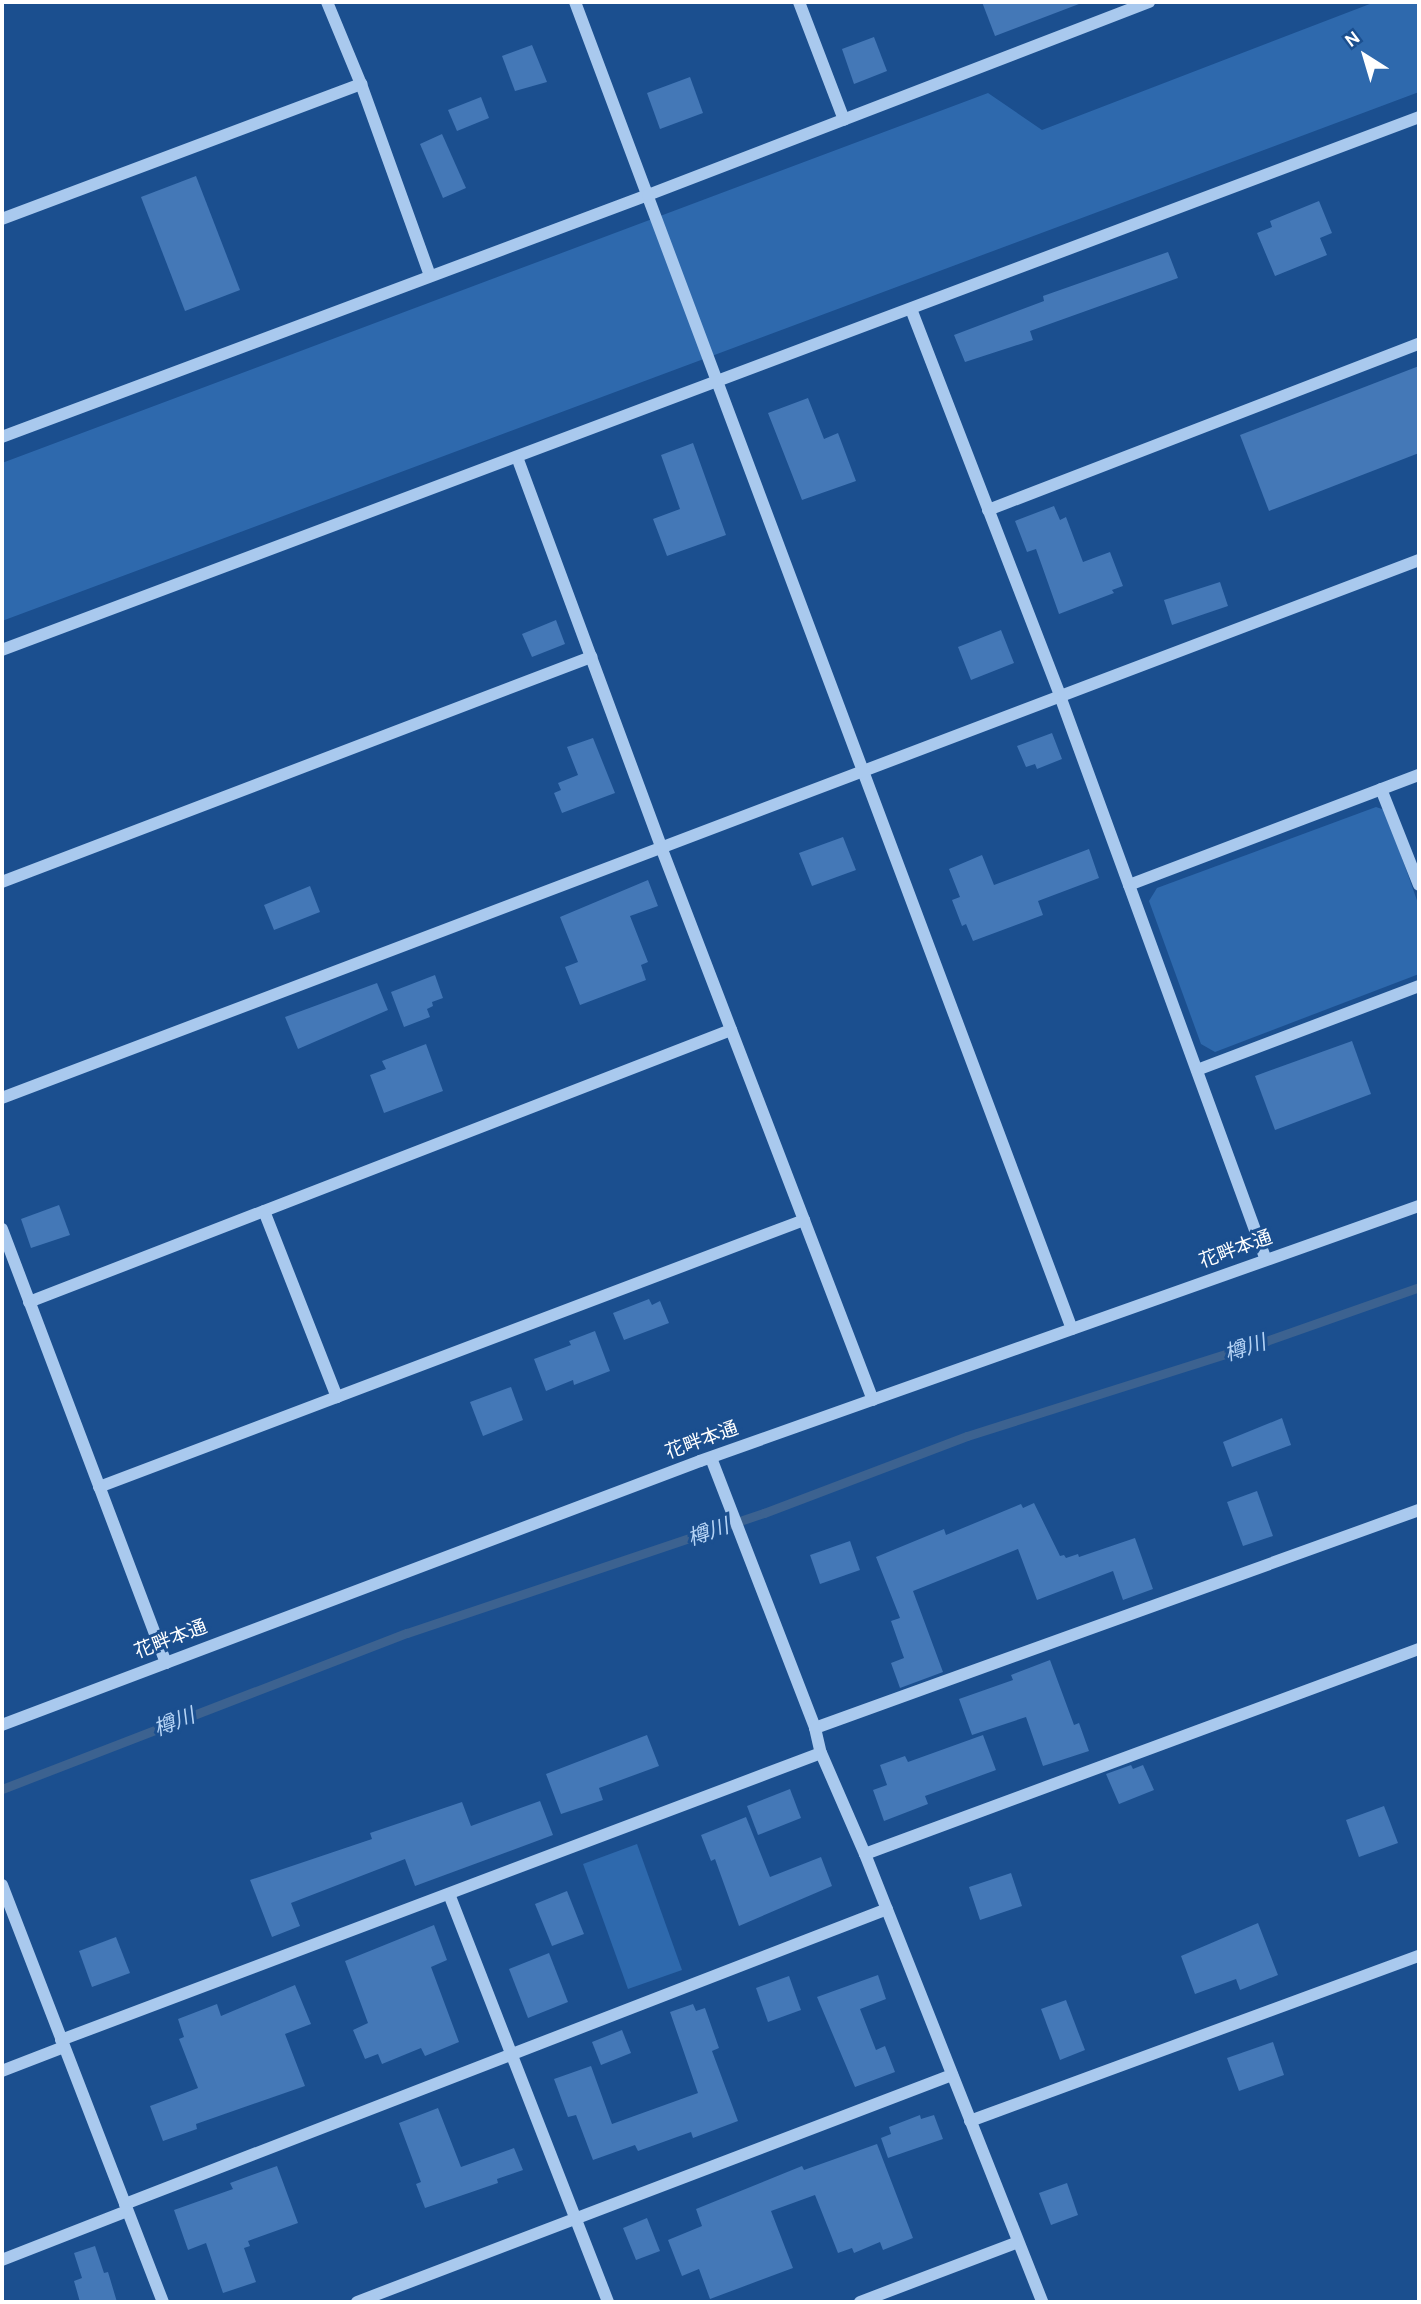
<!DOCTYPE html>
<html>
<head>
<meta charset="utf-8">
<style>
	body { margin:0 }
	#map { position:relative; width:1421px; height:2304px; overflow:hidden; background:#1b4f8f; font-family:Karla,"Noto Sans JP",sans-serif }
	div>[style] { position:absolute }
	.green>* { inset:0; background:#2e69ad }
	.stream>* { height:9px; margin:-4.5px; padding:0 4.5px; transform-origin:4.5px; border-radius:4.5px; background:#3c6290 }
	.building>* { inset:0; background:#4478b7 }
	.minor>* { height:12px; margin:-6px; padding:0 6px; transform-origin:6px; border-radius:6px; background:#a9c9ee }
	span { translate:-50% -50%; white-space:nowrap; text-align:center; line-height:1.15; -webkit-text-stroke:6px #1b4f8f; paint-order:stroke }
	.street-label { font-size:19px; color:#fff }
	.water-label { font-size:21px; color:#b5d3f5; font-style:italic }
	.frame { position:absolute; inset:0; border:4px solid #fff; pointer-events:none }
	.north { position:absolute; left:1330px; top:21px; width:70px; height:70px; -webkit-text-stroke:5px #1b4f8f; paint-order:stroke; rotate:323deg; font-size:19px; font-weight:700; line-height:28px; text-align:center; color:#fff }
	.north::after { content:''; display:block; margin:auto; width:24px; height:32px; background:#fff; clip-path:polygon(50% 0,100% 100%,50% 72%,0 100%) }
</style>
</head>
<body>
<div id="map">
	<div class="green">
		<i style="clip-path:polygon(1375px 2px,1419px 2px,1419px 92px,2px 621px,2px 463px,988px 93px,1042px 130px)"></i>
		<i style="clip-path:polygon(1376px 807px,1385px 810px,1419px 906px,1419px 974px,1215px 1052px,1201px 1044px,1149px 901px,1157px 888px)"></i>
		<i style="clip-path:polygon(637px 1844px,682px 1970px,628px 1989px,583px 1864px)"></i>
	</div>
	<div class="stream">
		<i style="left:2px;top:1789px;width:434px;rotate:-21.1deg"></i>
		<i style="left:407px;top:1633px;width:377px;rotate:-18.6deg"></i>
		<i style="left:764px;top:1513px;width:217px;rotate:-20.8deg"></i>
		<i style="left:967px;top:1436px;width:314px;rotate:-17.6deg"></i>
		<i style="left:1266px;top:1341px;width:162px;rotate:-19.4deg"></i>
	</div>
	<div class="building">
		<i style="clip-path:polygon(982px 2px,1079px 2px,1079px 4px,995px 36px)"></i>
		<i style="clip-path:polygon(874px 37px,887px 71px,854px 84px,842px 49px)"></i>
		<i style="clip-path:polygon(532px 45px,547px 82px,515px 91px,502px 56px)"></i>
		<i style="clip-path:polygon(690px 77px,703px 113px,660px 129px,647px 93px)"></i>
		<i style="clip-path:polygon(481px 97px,489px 118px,457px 131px,448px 110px)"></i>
		<i style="clip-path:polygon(442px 134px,466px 188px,443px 198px,420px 144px)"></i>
		<i style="clip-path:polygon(196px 176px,240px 290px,185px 311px,141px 197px)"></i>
		<i style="clip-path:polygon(1319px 201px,1332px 233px,1320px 238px,1327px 255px,1275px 276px,1257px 233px,1272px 227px,1270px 221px)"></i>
		<i style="clip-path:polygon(1168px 252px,1178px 278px,1030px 331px,1033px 340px,965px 362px,954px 335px,1044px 301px,1043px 296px)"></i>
		<i style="clip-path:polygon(1419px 366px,1419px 453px,1269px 511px,1240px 435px)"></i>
		<i style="clip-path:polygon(808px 398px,824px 439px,838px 433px,856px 481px,802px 500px,768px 413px)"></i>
		<i style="clip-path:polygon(693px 443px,726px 535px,667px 556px,653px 519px,680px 509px,661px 455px)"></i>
		<i style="clip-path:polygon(1054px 506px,1060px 520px,1066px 517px,1083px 562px,1110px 552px,1123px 586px,1112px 590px,1114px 593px,1059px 614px,1036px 549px,1027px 552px,1015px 521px)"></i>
		<i style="clip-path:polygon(1220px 582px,1228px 606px,1172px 625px,1164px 600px)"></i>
		<i style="clip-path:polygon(556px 620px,565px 644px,532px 657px,522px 634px)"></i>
		<i style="clip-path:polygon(1001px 630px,1014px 663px,971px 680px,958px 647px)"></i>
		<i style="clip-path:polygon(1052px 733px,1062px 759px,1037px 769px,1035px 764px,1026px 767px,1017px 746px)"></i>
		<i style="clip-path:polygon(593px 738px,615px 793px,562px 813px,554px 793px,561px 790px,558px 783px,578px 775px,567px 747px)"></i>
		<i style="clip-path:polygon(843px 837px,856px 870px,812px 886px,799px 853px)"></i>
		<i style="clip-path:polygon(1089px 849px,1099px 878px,1038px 901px,1043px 915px,973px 941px,966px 924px,962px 926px,952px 900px,960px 897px,949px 869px,982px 855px,994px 885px)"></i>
		<i style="clip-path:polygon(648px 880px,658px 906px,630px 916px,648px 962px,641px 965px,646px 980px,580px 1005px,565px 967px,578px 962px,560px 917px)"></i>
		<i style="clip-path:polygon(310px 886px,320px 912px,274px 930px,264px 905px)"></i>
		<i style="clip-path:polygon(435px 975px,443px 998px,432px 1002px,433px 1006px,427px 1009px,430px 1017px,404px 1027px,391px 992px)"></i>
		<i style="clip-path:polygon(377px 983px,388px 1010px,298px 1049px,285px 1017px)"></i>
		<i style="clip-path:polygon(1352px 1041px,1371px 1094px,1275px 1130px,1255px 1076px)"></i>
		<i style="clip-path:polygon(426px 1044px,443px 1091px,384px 1113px,370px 1075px,386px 1069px,382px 1061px)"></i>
		<i style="clip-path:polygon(59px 1205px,70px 1235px,31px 1248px,21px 1219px)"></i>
		<i style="clip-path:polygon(649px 1299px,652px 1305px,660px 1301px,669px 1323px,624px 1340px,613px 1313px)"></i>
		<i style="clip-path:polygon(595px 1331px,610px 1371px,574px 1385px,573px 1380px,546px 1391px,534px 1359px,571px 1345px,569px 1341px)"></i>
		<i style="clip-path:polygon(511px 1387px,523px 1420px,483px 1436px,470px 1402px)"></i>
		<i style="clip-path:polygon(1282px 1418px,1291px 1445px,1232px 1467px,1223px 1442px)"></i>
		<i style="clip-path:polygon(1257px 1491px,1273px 1536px,1243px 1546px,1227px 1502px)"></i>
		<i style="clip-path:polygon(1034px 1503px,1060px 1556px,1064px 1555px,1066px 1558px,1078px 1554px,1079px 1557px,1135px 1538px,1153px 1589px,1123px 1600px,1113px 1571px,1037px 1600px,1018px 1549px,913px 1591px,943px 1672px,900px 1688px,891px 1663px,904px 1658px,891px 1621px,900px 1618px,876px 1557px,944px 1529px,946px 1535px,1021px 1504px,1023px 1508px)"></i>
		<i style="clip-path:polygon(850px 1541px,860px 1570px,820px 1584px,810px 1555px)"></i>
		<i style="clip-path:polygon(1050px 1660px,1074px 1725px,1079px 1723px,1089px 1751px,1043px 1766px,1026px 1717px,972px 1735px,959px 1699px,1013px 1680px,1011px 1675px)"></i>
		<i style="clip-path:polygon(647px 1735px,659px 1766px,599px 1788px,603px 1800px,561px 1814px,546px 1774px)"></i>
		<i style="clip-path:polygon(983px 1735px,996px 1770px,925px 1796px,928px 1804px,884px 1821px,873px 1790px,887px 1785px,880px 1765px,905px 1756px,908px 1762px)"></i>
		<i style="clip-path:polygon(1131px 1765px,1133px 1769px,1143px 1765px,1154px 1790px,1119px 1804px,1106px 1774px)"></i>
		<i style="clip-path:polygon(790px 1789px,801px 1818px,758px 1835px,747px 1806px)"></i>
		<i style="clip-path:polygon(540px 1801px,553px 1835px,415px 1886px,405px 1859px,291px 1903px,300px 1926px,272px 1937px,250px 1880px,372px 1839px,370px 1833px,462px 1802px,471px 1826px)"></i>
		<i style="clip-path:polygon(1384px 1806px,1398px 1843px,1359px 1857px,1346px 1820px)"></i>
		<i style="clip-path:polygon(746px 1817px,770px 1877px,821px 1857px,832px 1886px,739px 1926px,715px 1859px,711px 1861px,701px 1835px)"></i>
		<i style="clip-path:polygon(1011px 1873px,1022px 1906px,980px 1920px,969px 1887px)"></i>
		<i style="clip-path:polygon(567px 1891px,584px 1934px,552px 1946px,535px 1904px)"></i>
		<i style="clip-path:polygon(1258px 1923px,1278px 1975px,1240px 1990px,1236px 1979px,1195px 1994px,1181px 1956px)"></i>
		<i style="clip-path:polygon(434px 1925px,447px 1960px,431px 1967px,459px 2042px,425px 2056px,421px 2048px,382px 2064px,378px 2054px,365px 2059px,353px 2030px,368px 2023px,345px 1961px)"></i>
		<i style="clip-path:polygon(116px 1937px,130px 1973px,92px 1987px,79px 1951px)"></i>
		<i style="clip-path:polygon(549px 1953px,568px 2002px,528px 2018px,509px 1969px)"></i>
		<i style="clip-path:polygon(878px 1975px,886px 1999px,860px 2009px,876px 2050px,885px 2046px,895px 2072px,855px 2087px,817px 1997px)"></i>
		<i style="clip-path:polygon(789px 1976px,801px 2010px,768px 2022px,756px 1988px)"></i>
		<i style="clip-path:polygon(295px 1985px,311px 2024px,285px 2034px,305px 2086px,196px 2124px,197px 2129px,163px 2141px,150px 2106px,198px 2088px,179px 2039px,184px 2037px,178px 2019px,217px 2004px,221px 2016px)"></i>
		<i style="clip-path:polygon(1066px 2000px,1085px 2050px,1060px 2060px,1041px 2009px)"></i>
		<i style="clip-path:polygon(693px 2004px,696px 2011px,705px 2008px,719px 2048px,712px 2051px,738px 2121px,693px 2138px,691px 2132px,638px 2151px,635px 2145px,593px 2160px,576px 2115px,568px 2117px,554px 2079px,591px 2066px,612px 2124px,698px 2093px,670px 2012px)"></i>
		<i style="clip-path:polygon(622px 2030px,631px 2053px,601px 2065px,592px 2042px)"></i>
		<i style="clip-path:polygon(1273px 2042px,1284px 2075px,1239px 2091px,1227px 2058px)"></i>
		<i style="clip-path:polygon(438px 2108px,461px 2167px,514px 2148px,523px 2170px,497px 2179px,498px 2183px,425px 2208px,416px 2184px,421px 2182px,399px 2123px)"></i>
		<i style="clip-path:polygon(920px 2115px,921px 2119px,934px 2115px,943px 2139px,888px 2158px,881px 2138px,891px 2134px,889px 2127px)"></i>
		<i style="clip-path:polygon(877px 2144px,913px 2238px,883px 2250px,880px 2242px,854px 2253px,852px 2248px,838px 2253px,815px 2195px,771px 2211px,793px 2268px,710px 2299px,699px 2269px,682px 2276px,668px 2240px,702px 2226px,696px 2209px,802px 2166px,804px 2170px)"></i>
		<i style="clip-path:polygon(277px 2166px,298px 2223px,248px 2241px,250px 2246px,244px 2248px,256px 2282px,223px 2293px,206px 2243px,188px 2250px,174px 2210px,233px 2189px,230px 2183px)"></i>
		<i style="clip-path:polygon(1067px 2183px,1078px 2215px,1051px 2225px,1039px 2193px)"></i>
		<i style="clip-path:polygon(647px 2218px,660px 2251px,636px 2260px,623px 2228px)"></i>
		<i style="clip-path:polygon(95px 2246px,104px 2273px,108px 2272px,117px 2302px,80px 2302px,74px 2281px,82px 2278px,74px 2253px)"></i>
	</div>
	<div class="minor">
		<i style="left:327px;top:2px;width:89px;rotate:67.5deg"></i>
		<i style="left:361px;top:84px;width:204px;rotate:70.2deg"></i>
		<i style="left:575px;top:2px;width:1417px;rotate:69.47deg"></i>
		<i style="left:799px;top:2px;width:126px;rotate:69.1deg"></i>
		<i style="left:2px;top:219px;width:384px;rotate:-20.6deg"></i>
		<i style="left:911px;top:309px;width:415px;rotate:68.9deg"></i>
		<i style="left:1060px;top:696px;width:600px;rotate:69.94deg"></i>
		<i style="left:2px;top:437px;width:690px;rotate:-20.54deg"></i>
		<i style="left:648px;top:195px;width:537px;rotate:-21.07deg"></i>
		<i style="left:517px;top:457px;width:416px;rotate:69.7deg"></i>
		<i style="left:661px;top:847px;width:592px;rotate:69.03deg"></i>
		<i style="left:988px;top:510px;width:462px;rotate:-21.1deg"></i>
		<i style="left:2px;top:650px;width:1514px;rotate:-20.61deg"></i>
		<i style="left:1381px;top:789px;width:103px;rotate:68.4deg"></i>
		<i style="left:2px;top:882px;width:631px;rotate:-20.91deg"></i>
		<i style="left:1129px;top:885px;width:310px;rotate:-20.8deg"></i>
		<i style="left:1197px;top:1070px;width:237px;rotate:-20.7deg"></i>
		<i style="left:2px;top:1098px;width:1516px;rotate:-20.79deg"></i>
		<i style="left:264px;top:1211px;width:200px;rotate:68.6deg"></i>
		<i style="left:2px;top:1229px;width:464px;rotate:69.3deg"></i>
		<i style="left:29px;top:1302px;width:753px;rotate:-21.18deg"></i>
		<i style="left:711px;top:1458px;width:289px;rotate:68.9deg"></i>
		<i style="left:815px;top:1728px;width:26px;rotate:77deg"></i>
		<i style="left:821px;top:1753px;width:110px;rotate:66.5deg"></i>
		<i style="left:865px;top:1854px;width:482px;rotate:68.4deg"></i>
		<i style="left:99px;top:1487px;width:754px;rotate:-20.74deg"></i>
		<i style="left:2px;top:1725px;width:746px;rotate:-20.72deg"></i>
		<i style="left:700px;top:1461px;width:763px;rotate:-19.53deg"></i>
		<i style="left:815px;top:1728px;width:642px;rotate:-19.85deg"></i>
		<i style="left:865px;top:1854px;width:591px;rotate:-20.31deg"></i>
		<i style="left:2px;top:1885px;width:447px;rotate:68.9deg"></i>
		<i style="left:449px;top:1894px;width:438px;rotate:68.7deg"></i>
		<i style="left:61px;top:2040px;width:812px;rotate:-20.69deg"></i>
		<i style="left:2px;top:2071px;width:66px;rotate:-21.2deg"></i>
		<i style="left:970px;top:2121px;width:478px;rotate:-20.2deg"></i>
		<i style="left:125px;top:2204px;width:817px;rotate:-21.16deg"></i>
		<i style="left:2px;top:2260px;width:134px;rotate:-21.4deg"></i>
		<i style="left:357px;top:2302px;width:637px;rotate:-20.88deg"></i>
		<i style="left:860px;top:2302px;width:169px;rotate:-20.8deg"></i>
	</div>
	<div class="street-label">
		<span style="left:1236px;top:1250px;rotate:-20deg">花畔本通</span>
		<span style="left:702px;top:1441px;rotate:-20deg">花畔本通</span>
		<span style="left:171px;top:1640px;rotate:-21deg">花畔本通</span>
	</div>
	<div class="water-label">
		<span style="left:1245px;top:1348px;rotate:-18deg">樽川</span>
		<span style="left:708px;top:1532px;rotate:-19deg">樽川</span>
		<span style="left:174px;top:1722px;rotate:-21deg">樽川</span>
	</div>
	<div class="frame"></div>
	<div class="north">N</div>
</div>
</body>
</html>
